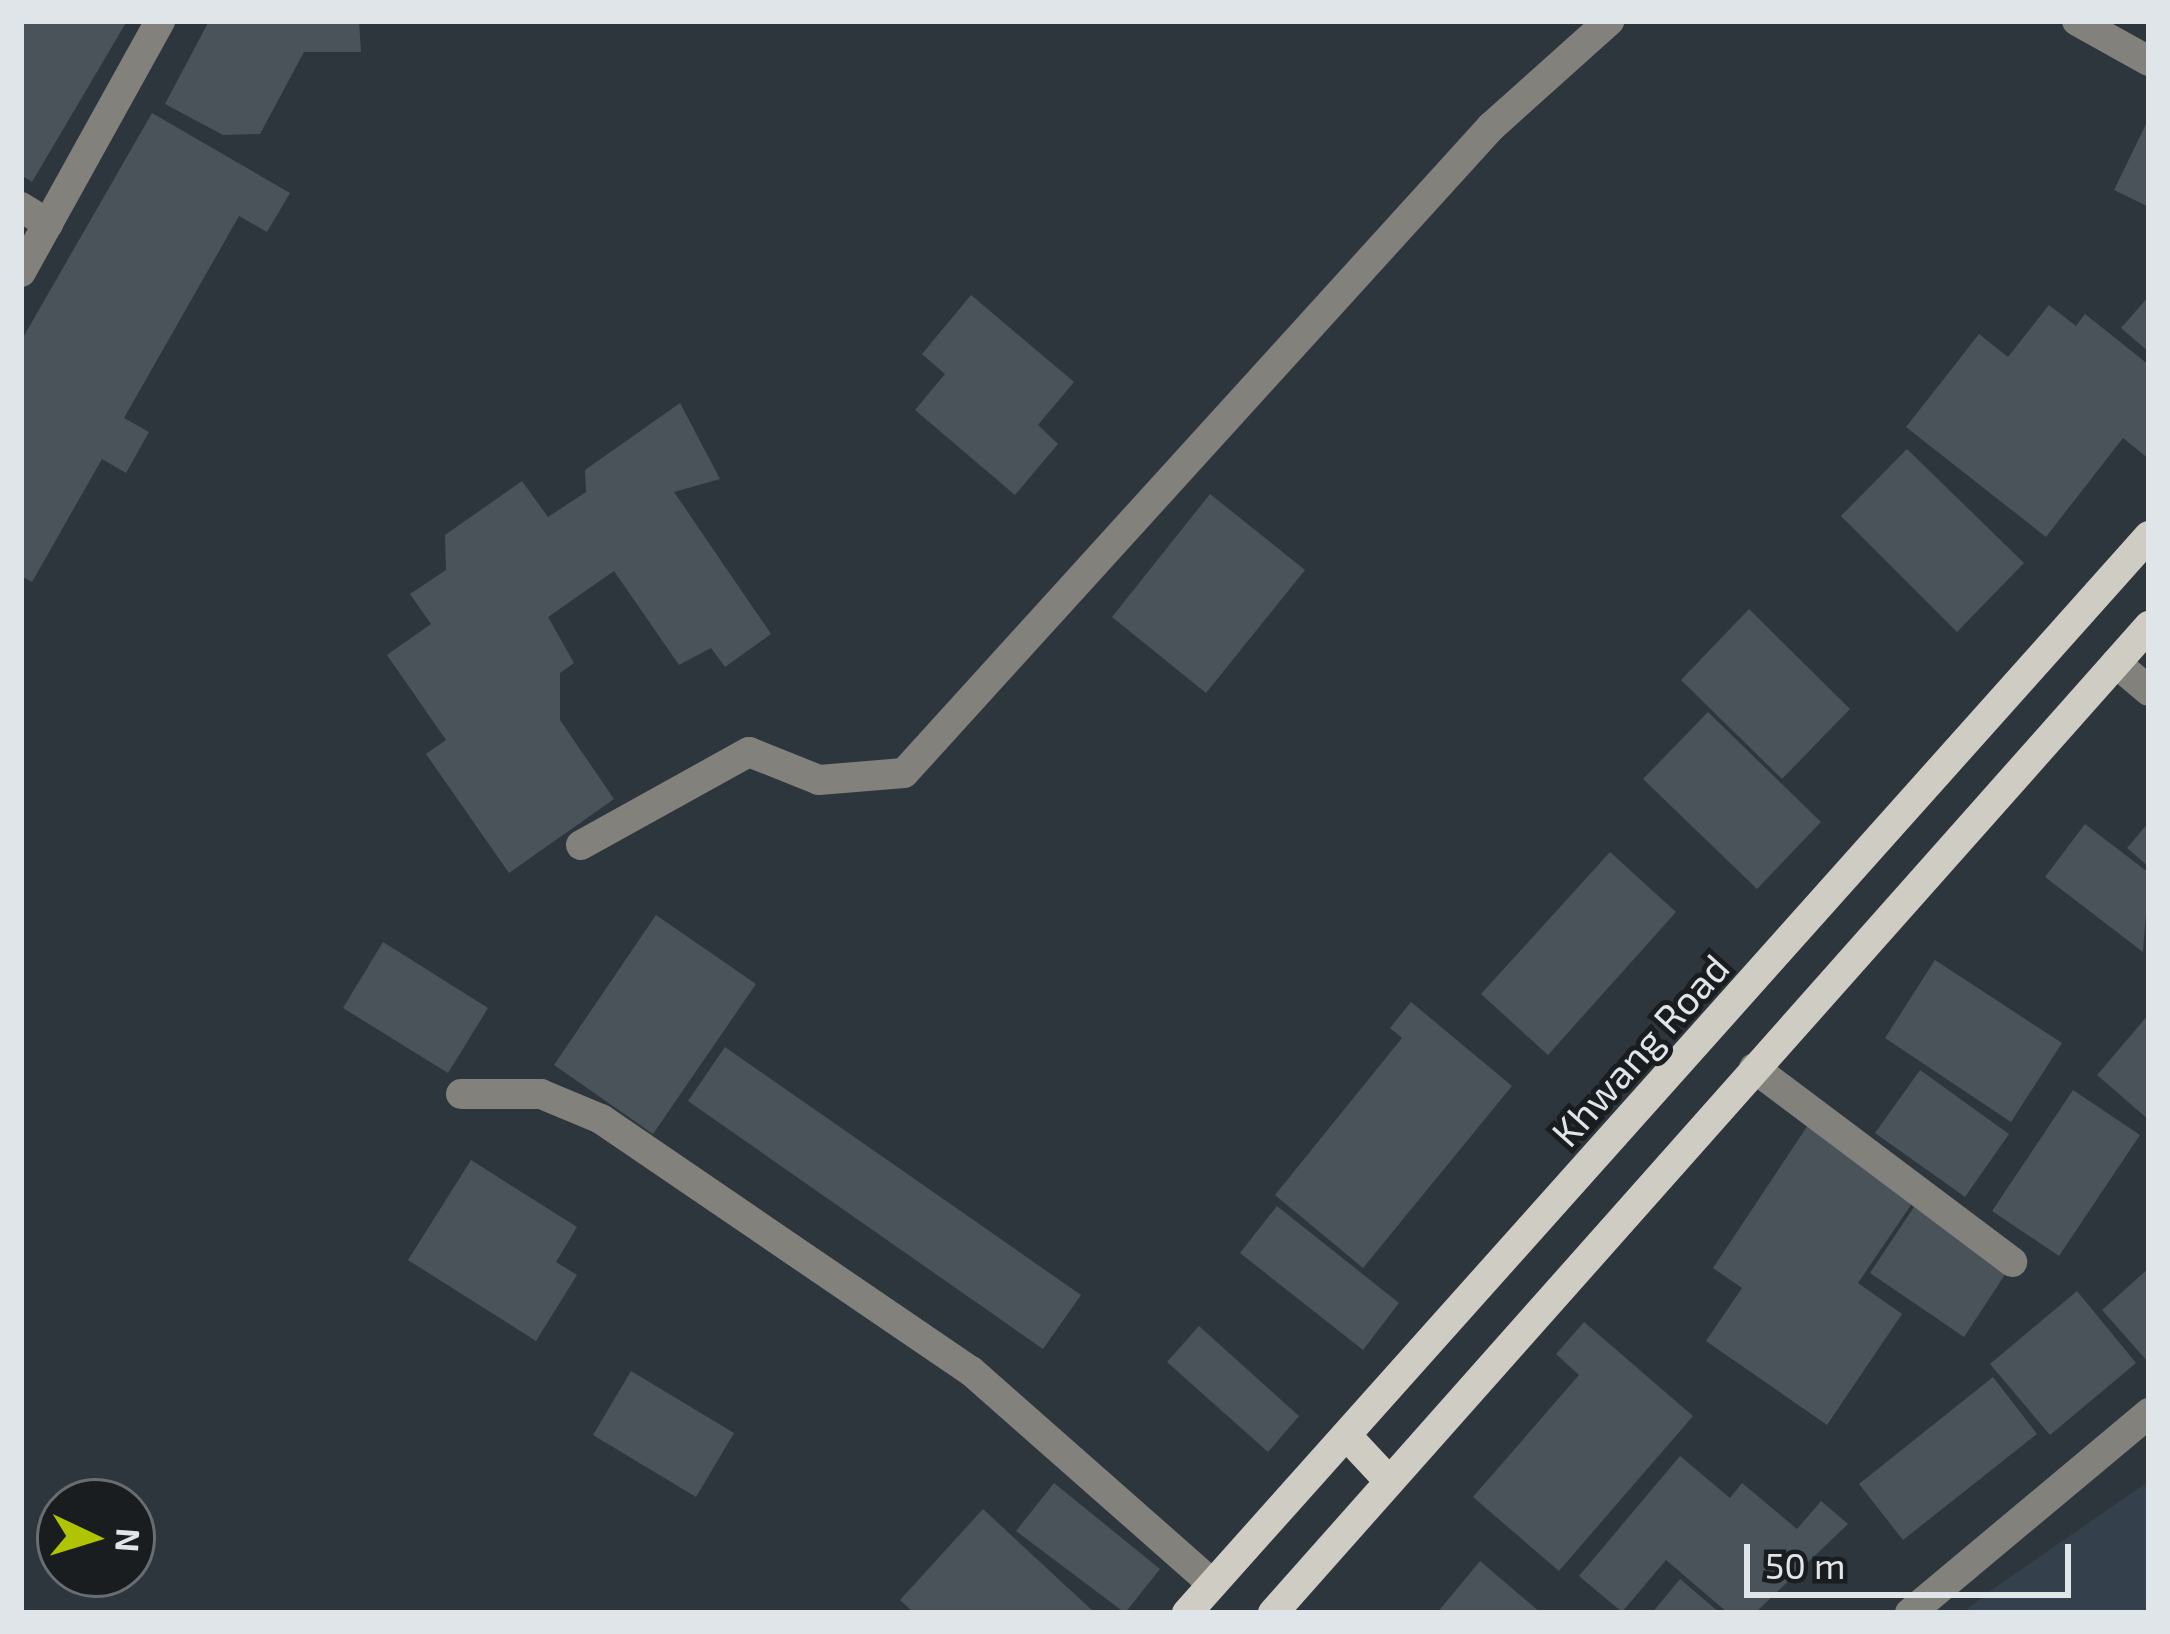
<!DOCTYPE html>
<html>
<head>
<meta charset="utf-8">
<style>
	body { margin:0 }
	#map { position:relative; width:2170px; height:1634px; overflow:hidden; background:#2e363d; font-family:"Exo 2",sans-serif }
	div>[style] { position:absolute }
	.built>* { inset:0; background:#34404b }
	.building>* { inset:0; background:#4a525a }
	.minor>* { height:30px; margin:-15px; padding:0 15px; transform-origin:15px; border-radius:15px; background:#82817c }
	.major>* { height:30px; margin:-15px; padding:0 15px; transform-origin:15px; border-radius:15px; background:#cfcdc3 }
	span { translate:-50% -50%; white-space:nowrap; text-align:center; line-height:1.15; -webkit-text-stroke:10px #1a1d20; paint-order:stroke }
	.street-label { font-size:39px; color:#e0e5ea }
	.frame { position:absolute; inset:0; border:24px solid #e0e5ea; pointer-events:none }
	.north { position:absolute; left:36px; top:1478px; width:120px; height:120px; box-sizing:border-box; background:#1a1d20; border:3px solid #696d71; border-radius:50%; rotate:94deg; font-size:33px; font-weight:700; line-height:48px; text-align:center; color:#e0e5ea }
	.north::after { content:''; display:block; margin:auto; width:42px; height:54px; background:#afc504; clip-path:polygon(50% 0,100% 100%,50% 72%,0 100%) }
	.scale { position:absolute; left:1744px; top:1544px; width:327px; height:54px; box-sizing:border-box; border:6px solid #e0e5ea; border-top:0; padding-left:15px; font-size:36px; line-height:42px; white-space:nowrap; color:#e0e5ea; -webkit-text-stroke:9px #1a1d20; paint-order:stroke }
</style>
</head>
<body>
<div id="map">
	<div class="built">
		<i style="clip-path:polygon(2149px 1481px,2149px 1613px,1963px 1613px,1990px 1591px)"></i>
	</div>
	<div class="building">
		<i style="clip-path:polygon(21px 21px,127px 21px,32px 182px,21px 175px)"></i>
		<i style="clip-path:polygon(209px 21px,359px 21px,361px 52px,304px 52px,260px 134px,223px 135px,165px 104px)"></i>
		<i style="clip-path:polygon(152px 113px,290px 193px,267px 232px,239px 216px,124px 418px,149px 432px,126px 473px,102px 459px,32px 582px,21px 576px,21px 341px)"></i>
		<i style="clip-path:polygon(2149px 118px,2149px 207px,2114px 190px)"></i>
		<i style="clip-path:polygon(971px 295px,1074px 382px,1038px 425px,1058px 444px,1015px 495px,915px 410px,945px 374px,922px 354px)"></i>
		<i style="clip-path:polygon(2149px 296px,2149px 352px,2121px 328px)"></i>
		<i style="clip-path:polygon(2049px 305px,2076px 326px,2085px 314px,2149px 365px,2149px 459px,2123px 438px,2046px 537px,1906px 427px,1979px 334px,2008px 357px)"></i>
		<i style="clip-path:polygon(680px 403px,720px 479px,674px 492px,771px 634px,725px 667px,711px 648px,679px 665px,614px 571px,548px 617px,574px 663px,560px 673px,560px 720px,614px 799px,509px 873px,426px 754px,446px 740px,387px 655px,431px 624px,410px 594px,446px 570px,445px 535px,522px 481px,548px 517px,586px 492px,585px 470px)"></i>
		<i style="clip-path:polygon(1907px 449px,2024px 563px,1957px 632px,1841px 516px)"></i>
		<i style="clip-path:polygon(1210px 494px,1305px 570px,1206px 693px,1112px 617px)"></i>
		<i style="clip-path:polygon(1749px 609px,1850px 709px,1782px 779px,1681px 680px)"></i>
		<i style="clip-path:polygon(1708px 712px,1821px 822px,1757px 889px,1643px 779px)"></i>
		<i style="clip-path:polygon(2149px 822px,2149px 867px,2127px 848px)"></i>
		<i style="clip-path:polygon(2085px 824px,2149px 873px,2143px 952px,2045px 877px)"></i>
		<i style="clip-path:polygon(1610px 852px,1676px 912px,1548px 1055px,1481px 994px)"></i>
		<i style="clip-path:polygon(656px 915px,756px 984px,653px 1134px,554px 1065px)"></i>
		<i style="clip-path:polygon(383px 942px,488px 1008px,448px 1073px,343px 1008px)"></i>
		<i style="clip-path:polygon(1935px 960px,2062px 1043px,2011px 1122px,1885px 1038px)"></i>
		<i style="clip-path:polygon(1411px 1002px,1512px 1086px,1363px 1268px,1275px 1195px,1402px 1038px,1390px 1028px)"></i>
		<i style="clip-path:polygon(2149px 1014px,2149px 1120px,2097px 1075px)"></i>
		<i style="clip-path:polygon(725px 1047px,1081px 1295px,1043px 1349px,688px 1101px)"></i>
		<i style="clip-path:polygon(1920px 1070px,2009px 1134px,1965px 1197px,1875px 1133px)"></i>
		<i style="clip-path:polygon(2073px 1090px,2140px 1135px,2059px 1256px,1992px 1211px)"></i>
		<i style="clip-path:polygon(1808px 1125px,1915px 1199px,1858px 1283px,1902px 1314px,1827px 1425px,1706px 1341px,1742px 1288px,1713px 1268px)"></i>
		<i style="clip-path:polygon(471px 1160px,577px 1227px,556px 1262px,577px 1275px,536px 1341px,408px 1260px)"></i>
		<i style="clip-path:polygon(1277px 1206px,1399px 1303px,1363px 1350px,1240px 1253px)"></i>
		<i style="clip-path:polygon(1914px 1207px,2008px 1270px,1964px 1337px,1870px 1273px)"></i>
		<i style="clip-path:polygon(2149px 1268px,2149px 1363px,2102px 1310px)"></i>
		<i style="clip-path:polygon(2077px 1291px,2136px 1363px,2050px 1435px,1990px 1364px)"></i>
		<i style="clip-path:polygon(1584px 1322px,1693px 1416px,1559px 1571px,1473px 1497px,1579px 1375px,1556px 1354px)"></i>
		<i style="clip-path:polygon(1199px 1326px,1299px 1416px,1268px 1452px,1167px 1362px)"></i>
		<i style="clip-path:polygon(631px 1371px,734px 1433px,696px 1497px,593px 1435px)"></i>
		<i style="clip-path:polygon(1993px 1377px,2037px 1434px,1903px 1540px,1859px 1484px)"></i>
		<i style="clip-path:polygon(1680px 1456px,1730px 1498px,1742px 1483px,1797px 1529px,1821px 1501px,1848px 1524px,1755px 1613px,1728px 1613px,1666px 1560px,1622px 1612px,1579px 1576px)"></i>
		<i style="clip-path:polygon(1054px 1483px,1160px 1569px,1125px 1613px,1016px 1531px)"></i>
		<i style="clip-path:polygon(983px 1509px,1095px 1613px,914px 1613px,900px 1600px)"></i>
		<i style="clip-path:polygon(1480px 1561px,1541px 1613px,1437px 1613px)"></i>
		<i style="clip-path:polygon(1680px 1579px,1720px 1613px,1652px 1613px)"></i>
	</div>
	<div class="minor">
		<i style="left:2077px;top:21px;width:82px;rotate:29.1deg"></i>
		<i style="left:21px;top:207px;width:32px;rotate:32deg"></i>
		<i style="left:21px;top:272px;width:287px;rotate:-61deg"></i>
		<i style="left:2116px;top:663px;width:43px;rotate:40.3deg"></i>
		<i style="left:581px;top:845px;width:192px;rotate:-29deg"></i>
		<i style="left:749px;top:752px;width:75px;rotate:21.8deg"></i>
		<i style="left:819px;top:780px;width:85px;rotate:-4.7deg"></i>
		<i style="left:904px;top:773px;width:873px;rotate:-47.74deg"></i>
		<i style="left:1491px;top:127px;width:159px;rotate:-41.9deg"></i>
		<i style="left:1754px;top:1068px;width:323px;rotate:36.9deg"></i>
		<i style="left:461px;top:1094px;width:80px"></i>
		<i style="left:541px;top:1094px;width:65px;rotate:22.6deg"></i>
		<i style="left:601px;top:1119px;width:448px;rotate:34.3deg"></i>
		<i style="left:971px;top:1371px;width:322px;rotate:41.4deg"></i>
		<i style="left:1910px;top:1613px;width:312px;rotate:-39.9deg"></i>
	</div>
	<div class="major">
		<i style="left:1347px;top:1436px;width:62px;rotate:47deg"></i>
		<i style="left:1187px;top:1613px;width:1444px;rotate:-48.23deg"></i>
		<i style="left:1273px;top:1613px;width:1320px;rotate:-48.41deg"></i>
	</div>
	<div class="street-label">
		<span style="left:1640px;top:1050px;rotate:-48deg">Khwang Road</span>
	</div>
	<div class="frame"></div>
	<div class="north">N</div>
	<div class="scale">50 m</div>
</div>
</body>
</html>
